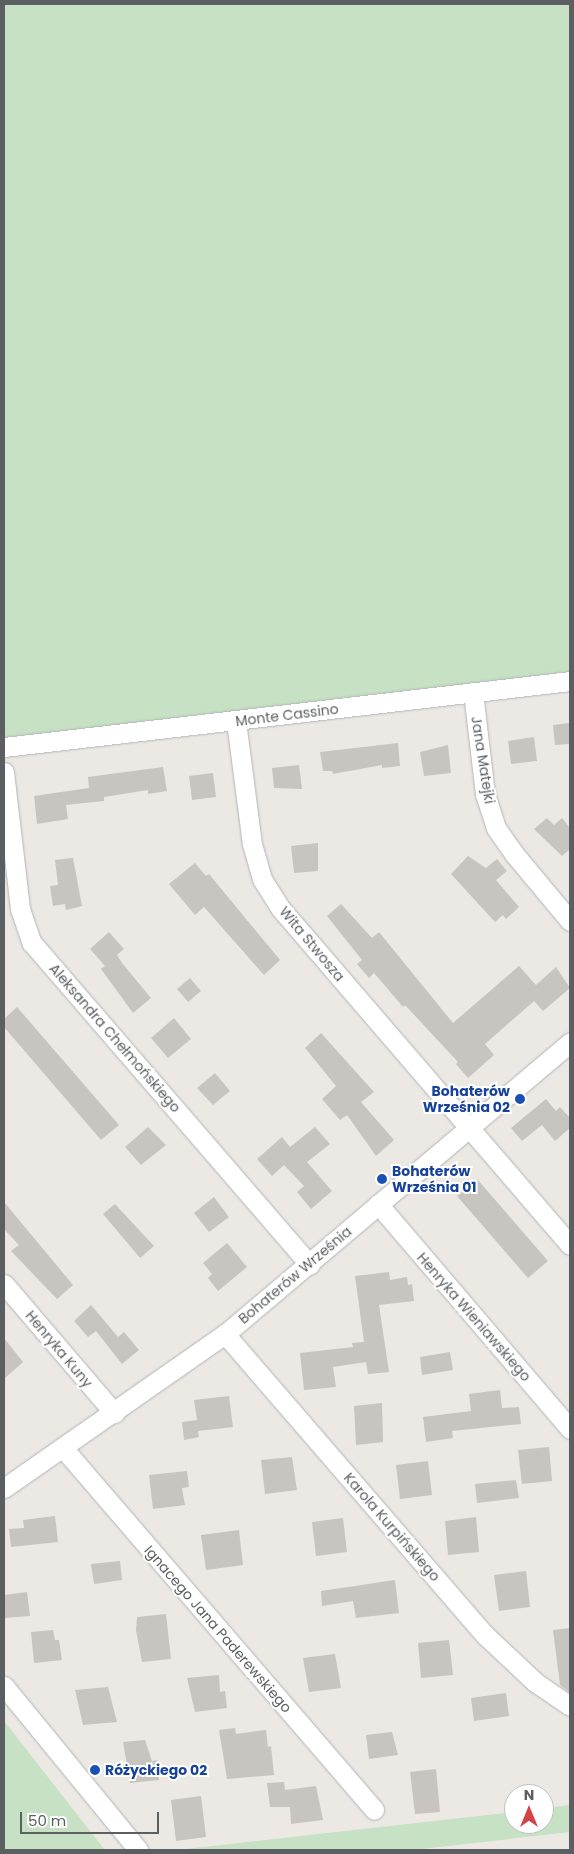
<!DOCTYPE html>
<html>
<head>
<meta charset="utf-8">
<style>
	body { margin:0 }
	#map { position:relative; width:574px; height:1854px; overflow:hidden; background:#ece9e4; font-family:Poppins,sans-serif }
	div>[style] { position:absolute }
	.green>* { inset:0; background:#c6e1c3 }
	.building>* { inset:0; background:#c8c4c0 }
	.roads { filter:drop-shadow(0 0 1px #b1b4b7) drop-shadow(0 0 1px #b1b4b7) }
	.minor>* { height:19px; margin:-9.5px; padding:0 9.5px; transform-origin:9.5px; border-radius:9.5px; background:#fff }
	.dots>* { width:14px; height:14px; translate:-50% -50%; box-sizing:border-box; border:2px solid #fff; border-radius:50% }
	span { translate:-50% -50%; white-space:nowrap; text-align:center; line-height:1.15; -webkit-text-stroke:4px #fff; paint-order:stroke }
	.street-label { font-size:14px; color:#5c5f62 }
	.transit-label { font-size:14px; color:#164399; font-weight:700 }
	.right { translate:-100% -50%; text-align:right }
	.left { translate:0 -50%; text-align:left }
	.frame { position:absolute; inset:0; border:5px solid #5c5f62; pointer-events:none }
	.north { position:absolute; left:504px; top:1784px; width:50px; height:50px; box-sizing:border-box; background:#fff; border:1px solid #bebfc0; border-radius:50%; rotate:0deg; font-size:14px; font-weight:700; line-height:20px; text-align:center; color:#5c5f62 }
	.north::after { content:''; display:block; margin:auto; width:18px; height:22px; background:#d34347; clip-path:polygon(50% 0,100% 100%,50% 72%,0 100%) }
	.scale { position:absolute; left:20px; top:1812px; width:139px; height:22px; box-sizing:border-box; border:2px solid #5c5f62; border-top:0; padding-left:6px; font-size:15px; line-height:18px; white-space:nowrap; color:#5c5f62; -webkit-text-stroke:4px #fff; paint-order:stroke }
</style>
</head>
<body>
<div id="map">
	<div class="green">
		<i style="clip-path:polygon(4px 4px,570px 4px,570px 681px,4px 746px)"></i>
		<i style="clip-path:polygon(4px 1721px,105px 1850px,4px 1850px)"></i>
		<i style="clip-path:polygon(570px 1805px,570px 1832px,413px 1850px,177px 1850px,514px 1812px,514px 1824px,544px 1824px,544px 1808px)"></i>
	</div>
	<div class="building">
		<i style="clip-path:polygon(570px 723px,570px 744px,555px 745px,553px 725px)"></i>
		<i style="clip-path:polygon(534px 737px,537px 761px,511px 764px,508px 741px)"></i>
		<i style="clip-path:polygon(398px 743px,400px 766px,382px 768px,382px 765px,333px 774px,332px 771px,323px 771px,320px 752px)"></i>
		<i style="clip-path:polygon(448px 745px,451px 773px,424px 776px,420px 752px)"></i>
		<i style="clip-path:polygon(299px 765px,302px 789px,274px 788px,272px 768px)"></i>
		<i style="clip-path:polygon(163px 767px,167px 791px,148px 794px,148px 790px,104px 797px,104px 801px,66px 805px,68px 819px,37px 824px,34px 796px,89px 788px,88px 777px)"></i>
		<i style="clip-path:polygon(213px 773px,216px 797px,192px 800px,189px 776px)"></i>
		<i style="clip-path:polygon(547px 818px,554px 825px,562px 818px,570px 828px,570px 849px,562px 856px,534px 829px)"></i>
		<i style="clip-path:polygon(318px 843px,318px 871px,294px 873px,291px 846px)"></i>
		<i style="clip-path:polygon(468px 856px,486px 868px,497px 859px,507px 871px,496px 880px,519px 907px,506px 919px,503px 915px,495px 922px,451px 874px)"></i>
		<i style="clip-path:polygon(73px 858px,82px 906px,66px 910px,65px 904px,53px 906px,50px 886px,58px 885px,55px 860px)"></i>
		<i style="clip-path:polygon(195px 863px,206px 876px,209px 874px,280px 960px,264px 975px,204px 907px,195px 915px,169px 884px)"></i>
		<i style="clip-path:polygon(341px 904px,372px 938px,379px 932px,453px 1023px,519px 966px,536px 985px,556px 967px,570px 988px,543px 1011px,534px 1001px,485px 1044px,494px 1055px,468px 1078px,456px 1064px,458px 1062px,405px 1005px,403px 1007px,374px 973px,369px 978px,357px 964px,362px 960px,327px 916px)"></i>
		<i style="clip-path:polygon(109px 932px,124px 949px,117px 955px,122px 963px,151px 998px,133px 1013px,101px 969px,105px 966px,90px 949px)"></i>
		<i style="clip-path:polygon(190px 978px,201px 991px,188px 1002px,177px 989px)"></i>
		<i style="clip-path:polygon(17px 1007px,119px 1125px,101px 1140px,4px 1027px,4px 1019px)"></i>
		<i style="clip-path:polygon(174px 1018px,191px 1039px,168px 1058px,151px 1038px)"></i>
		<i style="clip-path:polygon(321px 1033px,374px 1092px,361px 1102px,394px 1140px,376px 1156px,347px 1115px,340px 1120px,322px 1099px,336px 1086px,305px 1048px)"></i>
		<i style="clip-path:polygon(215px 1073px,230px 1091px,213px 1105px,197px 1088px)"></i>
		<i style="clip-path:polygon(546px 1099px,556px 1111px,560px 1107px,570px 1118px,570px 1128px,555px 1141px,542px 1125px,522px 1141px,511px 1128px)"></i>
		<i style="clip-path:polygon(148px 1127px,166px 1145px,141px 1165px,125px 1147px)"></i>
		<i style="clip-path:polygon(315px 1127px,330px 1144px,307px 1162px,332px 1191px,311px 1209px,297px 1192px,304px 1186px,284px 1165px,272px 1176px,257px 1159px,282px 1137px,290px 1147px)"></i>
		<i style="clip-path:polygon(477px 1179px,548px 1261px,528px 1278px,457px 1196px)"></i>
		<i style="clip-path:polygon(214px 1197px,229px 1217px,209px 1232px,194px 1213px)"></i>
		<i style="clip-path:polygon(4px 1202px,73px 1285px,57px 1299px,11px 1251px,19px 1245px,4px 1229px)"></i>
		<i style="clip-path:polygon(115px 1204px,154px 1246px,140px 1258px,103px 1214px)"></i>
		<i style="clip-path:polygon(227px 1243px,247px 1267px,218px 1291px,208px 1278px,212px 1274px,203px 1263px)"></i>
		<i style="clip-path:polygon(389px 1272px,390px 1280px,407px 1277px,408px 1285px,412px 1284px,414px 1301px,379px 1305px,389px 1372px,368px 1374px,366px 1362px,333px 1367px,336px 1387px,304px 1390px,300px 1353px,353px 1347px,352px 1343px,364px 1342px,355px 1276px)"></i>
		<i style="clip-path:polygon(91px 1305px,118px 1337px,124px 1332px,139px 1350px,122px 1364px,96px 1331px,88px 1337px,74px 1321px)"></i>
		<i style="clip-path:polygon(4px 1338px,23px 1362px,4px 1379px)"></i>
		<i style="clip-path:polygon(450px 1352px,453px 1370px,422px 1375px,420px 1357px)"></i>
		<i style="clip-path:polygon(500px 1390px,502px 1408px,519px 1407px,521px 1424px,452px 1431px,453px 1438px,426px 1442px,423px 1417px,471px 1411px,469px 1394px)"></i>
		<i style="clip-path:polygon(229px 1396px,233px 1427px,198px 1431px,199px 1437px,184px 1440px,182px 1422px,197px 1420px,194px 1400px)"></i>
		<i style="clip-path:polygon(382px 1403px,383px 1442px,356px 1445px,354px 1406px)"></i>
		<i style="clip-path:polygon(549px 1447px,552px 1481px,522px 1484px,518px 1450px)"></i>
		<i style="clip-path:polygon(292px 1457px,297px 1490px,265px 1494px,261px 1460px)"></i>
		<i style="clip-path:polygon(428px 1461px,432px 1495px,400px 1499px,396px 1465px)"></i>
		<i style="clip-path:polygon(187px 1471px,189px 1487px,182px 1488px,185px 1505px,153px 1509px,149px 1475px)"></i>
		<i style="clip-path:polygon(516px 1480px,519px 1498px,477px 1503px,475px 1484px)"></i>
		<i style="clip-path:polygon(55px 1516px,58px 1542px,11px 1547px,9px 1529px,24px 1528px,23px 1520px)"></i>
		<i style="clip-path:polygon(476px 1517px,479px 1552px,448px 1555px,445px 1521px)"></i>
		<i style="clip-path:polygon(343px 1518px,347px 1552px,316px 1556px,312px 1522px)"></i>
		<i style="clip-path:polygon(239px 1530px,243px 1565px,206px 1570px,201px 1535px)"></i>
		<i style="clip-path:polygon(120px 1561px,122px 1580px,94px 1584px,91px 1564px)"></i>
		<i style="clip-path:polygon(526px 1571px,530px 1607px,499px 1611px,494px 1575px)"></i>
		<i style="clip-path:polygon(395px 1580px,399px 1613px,356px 1618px,353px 1601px,322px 1606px,321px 1591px)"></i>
		<i style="clip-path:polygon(27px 1592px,30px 1616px,5px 1618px,4px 1595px)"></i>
		<i style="clip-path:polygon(166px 1614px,171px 1659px,142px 1662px,136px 1630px,137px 1617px)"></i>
		<i style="clip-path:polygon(570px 1628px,570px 1691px,569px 1692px,560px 1685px,553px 1630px)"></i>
		<i style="clip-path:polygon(53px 1630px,55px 1640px,59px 1640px,62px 1660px,34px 1663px,31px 1632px)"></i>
		<i style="clip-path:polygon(449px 1640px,453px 1675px,421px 1678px,418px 1643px)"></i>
		<i style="clip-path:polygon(335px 1654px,341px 1688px,309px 1692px,303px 1658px)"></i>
		<i style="clip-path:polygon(219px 1675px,220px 1692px,225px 1691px,227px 1708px,195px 1712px,187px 1678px)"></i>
		<i style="clip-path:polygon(108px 1687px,117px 1722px,83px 1725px,75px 1690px)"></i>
		<i style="clip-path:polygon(506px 1693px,509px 1716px,474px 1721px,471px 1698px)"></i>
		<i style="clip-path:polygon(235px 1728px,236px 1734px,266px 1730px,268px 1747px,271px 1746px,274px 1775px,227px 1779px,219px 1730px)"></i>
		<i style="clip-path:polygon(392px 1732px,398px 1755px,369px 1759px,366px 1735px)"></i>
		<i style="clip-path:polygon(145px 1740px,152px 1761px,157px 1760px,159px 1780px,130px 1783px,123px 1742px)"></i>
		<i style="clip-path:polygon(436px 1769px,440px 1812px,415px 1814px,410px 1772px)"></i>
		<i style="clip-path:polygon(284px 1782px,285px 1790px,316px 1786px,323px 1820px,291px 1824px,290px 1807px,270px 1807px,267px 1783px)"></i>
		<i style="clip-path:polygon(201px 1796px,206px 1837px,176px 1841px,171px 1800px)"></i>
	</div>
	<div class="roads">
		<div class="minor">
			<i style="left:473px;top:692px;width:103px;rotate:83.3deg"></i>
			<i style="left:485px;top:794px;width:36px;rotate:72deg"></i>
			<i style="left:496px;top:828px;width:33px;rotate:55deg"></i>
			<i style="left:515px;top:855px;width:86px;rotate:50.2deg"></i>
			<i style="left:236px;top:721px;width:124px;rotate:82.6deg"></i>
			<i style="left:252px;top:844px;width:36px;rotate:74deg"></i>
			<i style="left:262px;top:879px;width:36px;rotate:58deg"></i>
			<i style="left:281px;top:909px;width:443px;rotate:49.3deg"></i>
			<i style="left:4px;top:747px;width:570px;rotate:-6.65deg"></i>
			<i style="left:4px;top:772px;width:138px;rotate:83.3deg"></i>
			<i style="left:20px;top:909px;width:36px;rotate:71deg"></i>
			<i style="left:32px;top:943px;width:425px;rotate:49.2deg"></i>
			<i style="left:378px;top:1204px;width:296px;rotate:49.5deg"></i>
			<i style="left:4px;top:1284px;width:170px;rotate:49.5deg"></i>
			<i style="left:225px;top:1334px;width:398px;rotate:49.2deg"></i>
			<i style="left:485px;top:1635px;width:69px;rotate:43.2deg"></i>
			<i style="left:535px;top:1682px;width:42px;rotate:34.4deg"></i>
			<i style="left:63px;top:1448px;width:477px;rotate:49.3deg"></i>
			<i style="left:4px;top:1488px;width:269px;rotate:-34.9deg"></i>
			<i style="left:225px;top:1334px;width:452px;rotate:-40.2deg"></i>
			<i style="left:4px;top:1686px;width:212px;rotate:50.7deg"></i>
		</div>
	</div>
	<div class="dots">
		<i style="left:520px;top:1099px;background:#1a4fb4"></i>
		<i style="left:382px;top:1179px;background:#1a4fb4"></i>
		<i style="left:95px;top:1770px;background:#1a4fb4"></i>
	</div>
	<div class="street-label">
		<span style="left:287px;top:715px;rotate:-7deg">Monte Cassino</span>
		<span style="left:483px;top:760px;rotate:81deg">Jana Matejki</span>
		<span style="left:312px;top:944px;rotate:50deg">Wita Stwosza</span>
		<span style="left:115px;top:1038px;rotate:49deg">Aleksandra Chełmońskiego</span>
		<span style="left:295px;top:1275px;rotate:-40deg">Bohaterów Września</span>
		<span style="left:474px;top:1317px;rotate:49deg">Henryka Wieniawskiego</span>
		<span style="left:59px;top:1349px;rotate:50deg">Henryka Kuny</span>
		<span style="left:392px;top:1527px;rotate:49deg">Karola Kurpińskiego</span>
		<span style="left:218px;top:1629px;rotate:49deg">Ignacego Jana Paderewskiego</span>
	</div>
	<div class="transit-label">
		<span class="right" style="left:510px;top:1099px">Bohaterów<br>Września 02</span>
		<span class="left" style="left:392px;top:1179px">Bohaterów<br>Września 01</span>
		<span class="left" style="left:105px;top:1770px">Różyckiego 02</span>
	</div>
	<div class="frame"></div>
	<div class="north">N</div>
	<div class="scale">50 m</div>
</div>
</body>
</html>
